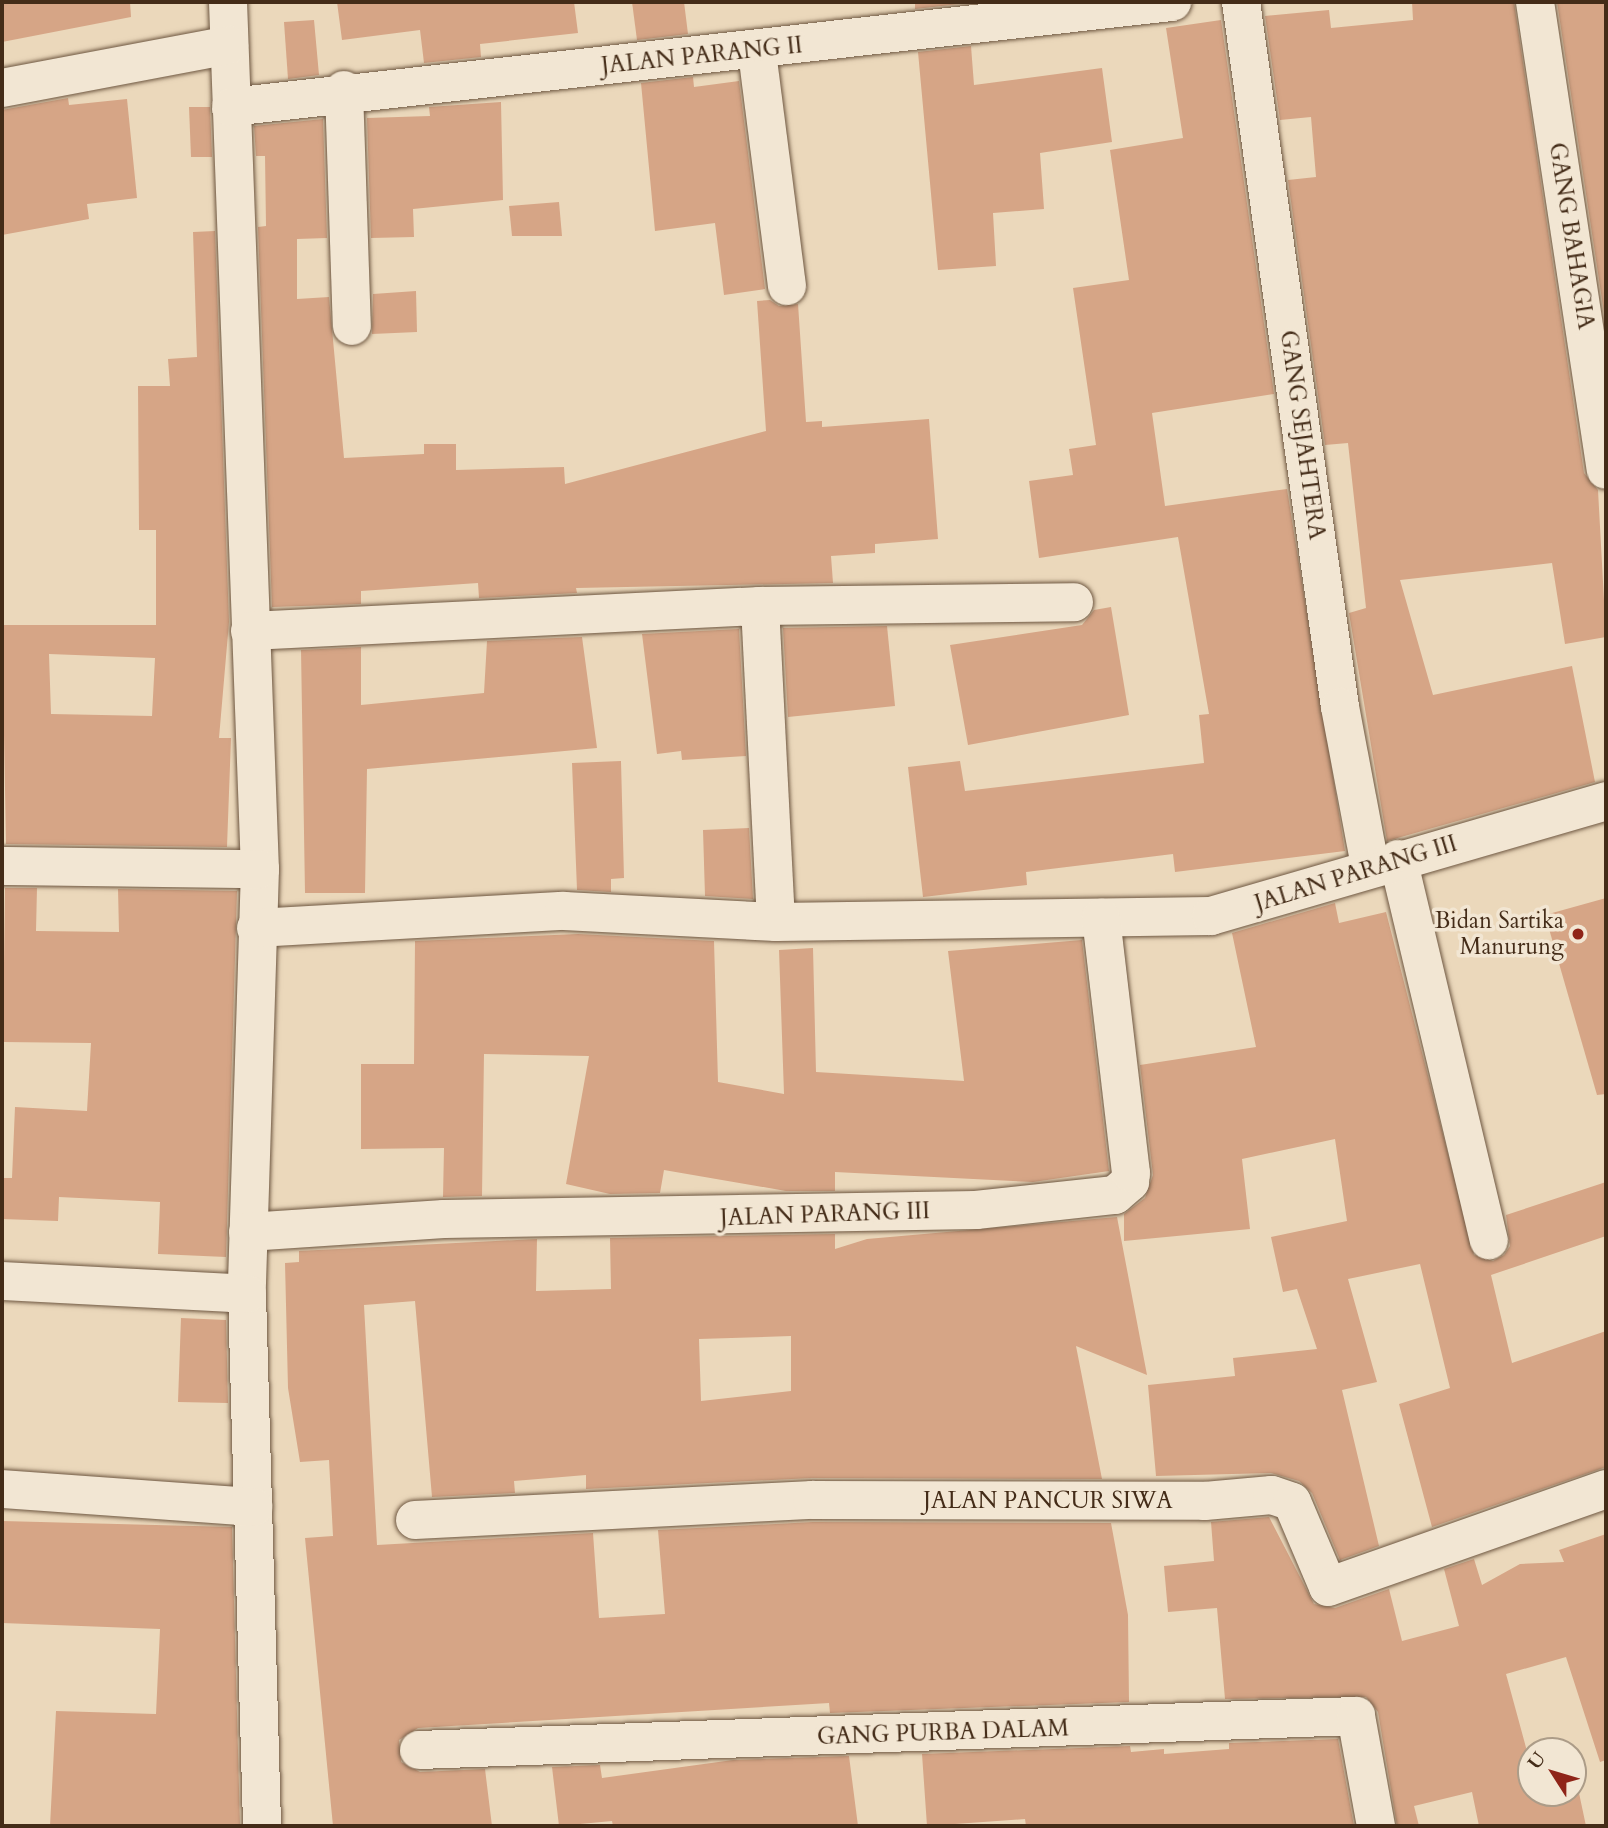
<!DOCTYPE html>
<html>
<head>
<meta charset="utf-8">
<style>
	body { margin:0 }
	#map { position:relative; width:1608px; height:1828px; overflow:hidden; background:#ebd8bb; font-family:Cardo,serif }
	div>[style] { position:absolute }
	.building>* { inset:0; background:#d6a586 }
	.roads { filter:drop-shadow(0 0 2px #6e5741) drop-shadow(0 0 2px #6e5741) }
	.minor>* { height:38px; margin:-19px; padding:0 19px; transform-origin:19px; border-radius:19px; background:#f2e6d3 }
	.dots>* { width:19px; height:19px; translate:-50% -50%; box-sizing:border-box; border:4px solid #f2e6d3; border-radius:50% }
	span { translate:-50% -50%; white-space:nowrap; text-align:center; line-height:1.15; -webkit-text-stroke:7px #f2e6d3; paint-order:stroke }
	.street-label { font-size:23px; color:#442c18 }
	.poi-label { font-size:23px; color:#442c18 }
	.right { translate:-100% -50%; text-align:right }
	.frame { position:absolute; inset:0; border:4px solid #442c18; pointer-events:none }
	.north { position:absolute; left:1517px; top:1737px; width:70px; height:70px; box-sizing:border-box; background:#f2e6d3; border:2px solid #ac9c88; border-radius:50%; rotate:307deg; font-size:19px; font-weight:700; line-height:28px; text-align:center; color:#442c18 }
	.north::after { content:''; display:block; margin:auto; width:24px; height:32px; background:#8f2418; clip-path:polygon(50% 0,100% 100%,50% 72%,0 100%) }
</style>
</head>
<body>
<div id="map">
	<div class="building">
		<i style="clip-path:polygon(2px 2px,130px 2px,131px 17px,2px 42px)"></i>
		<i style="clip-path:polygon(337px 2px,574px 2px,578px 33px,480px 44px,481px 57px,424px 63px,420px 30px,342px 40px)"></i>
		<i style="clip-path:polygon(632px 2px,684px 2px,688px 34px,637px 40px)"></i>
		<i style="clip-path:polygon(915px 2px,967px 2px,968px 3px,915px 9px)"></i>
		<i style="clip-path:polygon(1412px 2px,1514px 2px,1584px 473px,1598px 490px,1606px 637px,1565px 644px,1552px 563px,1400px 580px,1433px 695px,1572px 666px,1595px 782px,1387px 841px,1349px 613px,1366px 608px,1348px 443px,1325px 445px,1288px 180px,1316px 177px,1311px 117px,1280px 120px,1265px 16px,1329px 10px,1331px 28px,1413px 20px)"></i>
		<i style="clip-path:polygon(1557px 2px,1606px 2px,1606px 326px)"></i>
		<i style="clip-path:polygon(314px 20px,319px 75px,288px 79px,284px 22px)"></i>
		<i style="clip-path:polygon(1221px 20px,1274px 394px,1152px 413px,1165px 506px,1287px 489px,1345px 851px,1175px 872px,1173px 854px,1026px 872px,1027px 885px,923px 897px,908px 767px,960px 761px,965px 791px,1204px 763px,1199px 715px,1209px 714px,1178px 537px,1039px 558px,1029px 481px,1073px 475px,1069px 449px,1096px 445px,1073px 288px,1129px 280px,1110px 150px,1183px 138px,1166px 28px)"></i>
		<i style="clip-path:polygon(971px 46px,974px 85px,1102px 68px,1112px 142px,1040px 153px,1044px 209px,993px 213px,996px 266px,938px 270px,918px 52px)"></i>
		<i style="clip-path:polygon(693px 77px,694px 87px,739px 81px,765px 289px,724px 295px,715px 223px,655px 231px,641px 83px)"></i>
		<i style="clip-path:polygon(68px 98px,69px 105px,127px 99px,137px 198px,87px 204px,89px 219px,2px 235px,2px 110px)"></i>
		<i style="clip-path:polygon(501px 102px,503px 200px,413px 209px,414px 237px,371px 238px,367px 118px,430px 116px,429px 107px)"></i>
		<i style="clip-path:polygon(189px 107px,210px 107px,212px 157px,191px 157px)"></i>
		<i style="clip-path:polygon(323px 119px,327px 238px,297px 239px,297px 299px,329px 297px,344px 458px,424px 454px,424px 444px,456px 444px,456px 470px,564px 467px,565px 484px,766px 431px,757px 301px,770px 300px,779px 306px,798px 304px,806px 422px,822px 421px,822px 427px,929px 419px,938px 539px,875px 544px,875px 553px,831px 556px,833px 583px,576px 588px,577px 593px,479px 598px,478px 583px,361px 591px,361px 604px,272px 607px,258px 227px,266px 226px,265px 156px,256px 156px,254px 126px)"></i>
		<i style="clip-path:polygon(559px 202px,562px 236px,512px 236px,509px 206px)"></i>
		<i style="clip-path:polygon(evenodd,215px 231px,229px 622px,219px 738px,231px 738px,227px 847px,6px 844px,2px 625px,156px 625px,156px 530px,139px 530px,138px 386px,170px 386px,168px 359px,197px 357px,193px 232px,215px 231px,49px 654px,155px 658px,152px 716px,51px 714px,49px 654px)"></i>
		<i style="clip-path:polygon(416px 291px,417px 332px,372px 334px,373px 294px)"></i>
		<i style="clip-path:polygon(1111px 607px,1129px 715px,968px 745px,950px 645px,1082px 625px,1094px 610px)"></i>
		<i style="clip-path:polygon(887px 626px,895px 706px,788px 717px,783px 628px)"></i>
		<i style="clip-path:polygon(739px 629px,746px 756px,682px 760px,681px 751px,657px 754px,642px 634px)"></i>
		<i style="clip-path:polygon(582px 637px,597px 748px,367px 769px,365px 893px,305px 893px,301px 650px,361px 647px,361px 705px,484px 693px,487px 641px)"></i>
		<i style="clip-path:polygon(621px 761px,624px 878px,611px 879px,611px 892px,577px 890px,572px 763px)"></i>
		<i style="clip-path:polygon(749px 828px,753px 899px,705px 896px,703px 830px)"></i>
		<i style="clip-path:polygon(5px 888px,37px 888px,36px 931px,119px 932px,118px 889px,237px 891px,226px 1257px,158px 1254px,160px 1202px,59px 1197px,58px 1221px,2px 1219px,2px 1178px,12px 1178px,15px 1107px,87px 1111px,91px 1043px,3px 1042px)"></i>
		<i style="clip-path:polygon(1606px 898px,1606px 1094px,1597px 1095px,1545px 915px)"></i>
		<i style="clip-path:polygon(1335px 903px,1339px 923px,1386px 912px,1474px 1255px,1493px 1261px,1504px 1255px,1510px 1246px,1506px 1215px,1606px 1182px,1606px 1236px,1491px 1275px,1512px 1363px,1606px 1331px,1606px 1467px,1432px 1527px,1399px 1404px,1450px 1388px,1420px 1264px,1348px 1279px,1377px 1382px,1342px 1390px,1379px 1546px,1340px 1560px,1312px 1493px,1299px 1481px,1271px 1473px,1156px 1476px,1148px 1385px,1235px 1376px,1233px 1358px,1317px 1349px,1297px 1289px,1283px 1292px,1271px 1237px,1347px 1221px,1335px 1139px,1242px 1159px,1250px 1229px,1124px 1241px,1124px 1214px,1145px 1198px,1153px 1175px,1140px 1065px,1256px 1047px,1232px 933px)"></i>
		<i style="clip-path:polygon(578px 934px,714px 941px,718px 1082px,784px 1094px,779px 950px,813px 948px,816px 1072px,964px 1081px,948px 951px,1082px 940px,1109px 1171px,1033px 1182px,835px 1172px,835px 1191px,786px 1191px,664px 1170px,660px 1193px,610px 1194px,566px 1184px,589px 1056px,484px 1054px,482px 1196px,443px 1197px,444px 1148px,361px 1149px,361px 1064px,414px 1064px,415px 941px)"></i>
		<i style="clip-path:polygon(evenodd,1117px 1217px,1147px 1375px,1076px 1346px,1102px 1479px,812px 1478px,586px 1489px,586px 1475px,514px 1481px,515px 1493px,432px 1497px,415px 1301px,364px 1305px,377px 1545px,593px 1533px,599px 1618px,665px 1614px,658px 1530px,813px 1522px,1111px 1523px,1128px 1615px,1129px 1702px,830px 1713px,829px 1703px,418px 1728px,399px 1740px,401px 1762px,420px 1772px,485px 1769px,492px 1826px,333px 1826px,305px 1538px,333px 1536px,329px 1460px,300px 1462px,288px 1388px,285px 1263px,299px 1262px,299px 1251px,537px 1239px,536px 1291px,611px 1289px,610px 1238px,835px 1234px,835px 1249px,867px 1239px,1117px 1217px,791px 1336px,791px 1391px,701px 1401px,699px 1339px,791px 1336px)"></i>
		<i style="clip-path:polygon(181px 1318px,226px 1320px,228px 1403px,178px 1402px)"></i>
		<i style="clip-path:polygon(1269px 1517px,1314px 1604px,1335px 1608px,1389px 1589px,1402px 1641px,1459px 1626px,1444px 1569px,1474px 1559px,1482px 1585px,1520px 1564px,1564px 1562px,1559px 1550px,1606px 1534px,1606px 1760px,1600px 1762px,1566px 1657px,1506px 1674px,1531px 1766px,1531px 1793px,1540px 1801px,1579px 1793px,1586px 1826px,1479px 1826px,1472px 1792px,1414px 1806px,1419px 1826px,1397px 1826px,1378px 1712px,1366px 1697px,1225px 1699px,1217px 1608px,1168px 1612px,1164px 1566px,1214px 1561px,1211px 1522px)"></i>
		<i style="clip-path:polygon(2px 1521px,232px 1527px,240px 1826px,50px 1826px,56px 1711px,156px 1714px,160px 1629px,2px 1623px)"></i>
		<i style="clip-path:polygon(1338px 1739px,1354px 1826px,1026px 1826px,1025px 1819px,927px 1826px,922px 1754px,1130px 1746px,1131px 1752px,1164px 1749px,1164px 1754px,1229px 1749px,1229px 1743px)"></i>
		<i style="clip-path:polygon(849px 1756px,858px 1826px,613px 1826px,612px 1821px,559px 1826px,552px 1767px,600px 1765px,602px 1778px,733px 1760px)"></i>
	</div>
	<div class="roads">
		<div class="minor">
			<i style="left:228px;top:2px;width:868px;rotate:87.89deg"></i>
			<i style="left:260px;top:869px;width:425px;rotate:91.8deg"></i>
			<i style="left:247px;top:1294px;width:532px;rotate:88.38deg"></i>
			<i style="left:1241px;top:2px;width:712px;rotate:82.01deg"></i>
			<i style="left:1340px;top:707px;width:162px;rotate:79.3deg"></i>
			<i style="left:1535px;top:2px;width:473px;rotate:81.4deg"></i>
			<i style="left:757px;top:52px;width:236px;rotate:82.7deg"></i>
			<i style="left:2px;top:88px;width:231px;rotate:-10.7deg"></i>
			<i style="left:344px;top:90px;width:236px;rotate:88.1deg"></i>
			<i style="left:231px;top:107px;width:947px;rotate:-6.37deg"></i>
			<i style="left:760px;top:606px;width:316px;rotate:87.1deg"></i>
			<i style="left:250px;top:631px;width:511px;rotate:-2.81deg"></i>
			<i style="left:760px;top:606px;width:314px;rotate:-0.7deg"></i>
			<i style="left:1398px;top:859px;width:392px;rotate:76.6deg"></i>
			<i style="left:2px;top:866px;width:258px;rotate:0.7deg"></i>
			<i style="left:256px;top:928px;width:308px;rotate:-3.2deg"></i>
			<i style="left:564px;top:911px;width:212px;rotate:3deg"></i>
			<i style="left:776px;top:922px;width:435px;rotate:-0.8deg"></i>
			<i style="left:1211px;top:916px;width:411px;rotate:-16.2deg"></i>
			<i style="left:248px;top:1232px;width:196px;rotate:-3.8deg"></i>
			<i style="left:444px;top:1219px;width:532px;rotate:-0.97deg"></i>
			<i style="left:976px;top:1210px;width:140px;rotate:-6.2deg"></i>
			<i style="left:1115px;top:1195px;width:20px;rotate:-41deg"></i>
			<i style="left:1130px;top:1182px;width:9px;rotate:-84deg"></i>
			<i style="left:1131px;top:1173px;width:257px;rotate:-96.7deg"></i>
			<i style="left:2px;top:1281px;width:245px;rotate:3deg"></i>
			<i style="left:2px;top:1489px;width:252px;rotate:4.1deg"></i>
			<i style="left:415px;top:1520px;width:398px;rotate:-2.9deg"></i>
			<i style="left:812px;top:1500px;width:393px;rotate:0.1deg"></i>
			<i style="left:1205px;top:1501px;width:67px;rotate:-5.1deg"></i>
			<i style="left:1272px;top:1495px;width:21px;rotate:19deg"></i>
			<i style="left:1292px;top:1502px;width:92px;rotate:67deg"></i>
			<i style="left:1328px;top:1587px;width:295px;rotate:-19.4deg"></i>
			<i style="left:419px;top:1750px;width:938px;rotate:-2.08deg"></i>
			<i style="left:1356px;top:1716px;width:112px;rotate:79.7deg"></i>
		</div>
	</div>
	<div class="dots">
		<i style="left:1578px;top:934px;background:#8f2418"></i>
	</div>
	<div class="street-label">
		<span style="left:702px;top:56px;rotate:-6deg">JALAN PARANG II</span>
		<span style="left:1571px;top:236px;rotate:81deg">GANG BAHAGIA</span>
		<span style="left:1302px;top:435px;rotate:82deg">GANG SEJAHTERA</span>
		<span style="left:1356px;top:874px;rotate:-17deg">JALAN PARANG III</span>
		<span style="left:825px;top:1215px;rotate:-2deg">JALAN PARANG III</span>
		<span style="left:1048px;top:1501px">JALAN PANCUR SIWA</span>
		<span style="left:943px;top:1733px;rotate:-2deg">GANG PURBA DALAM</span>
	</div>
	<div class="poi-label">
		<span class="right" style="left:1564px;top:934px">Bidan Sartika<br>Manurung</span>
	</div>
	<div class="frame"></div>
	<div class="north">U</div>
</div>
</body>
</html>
